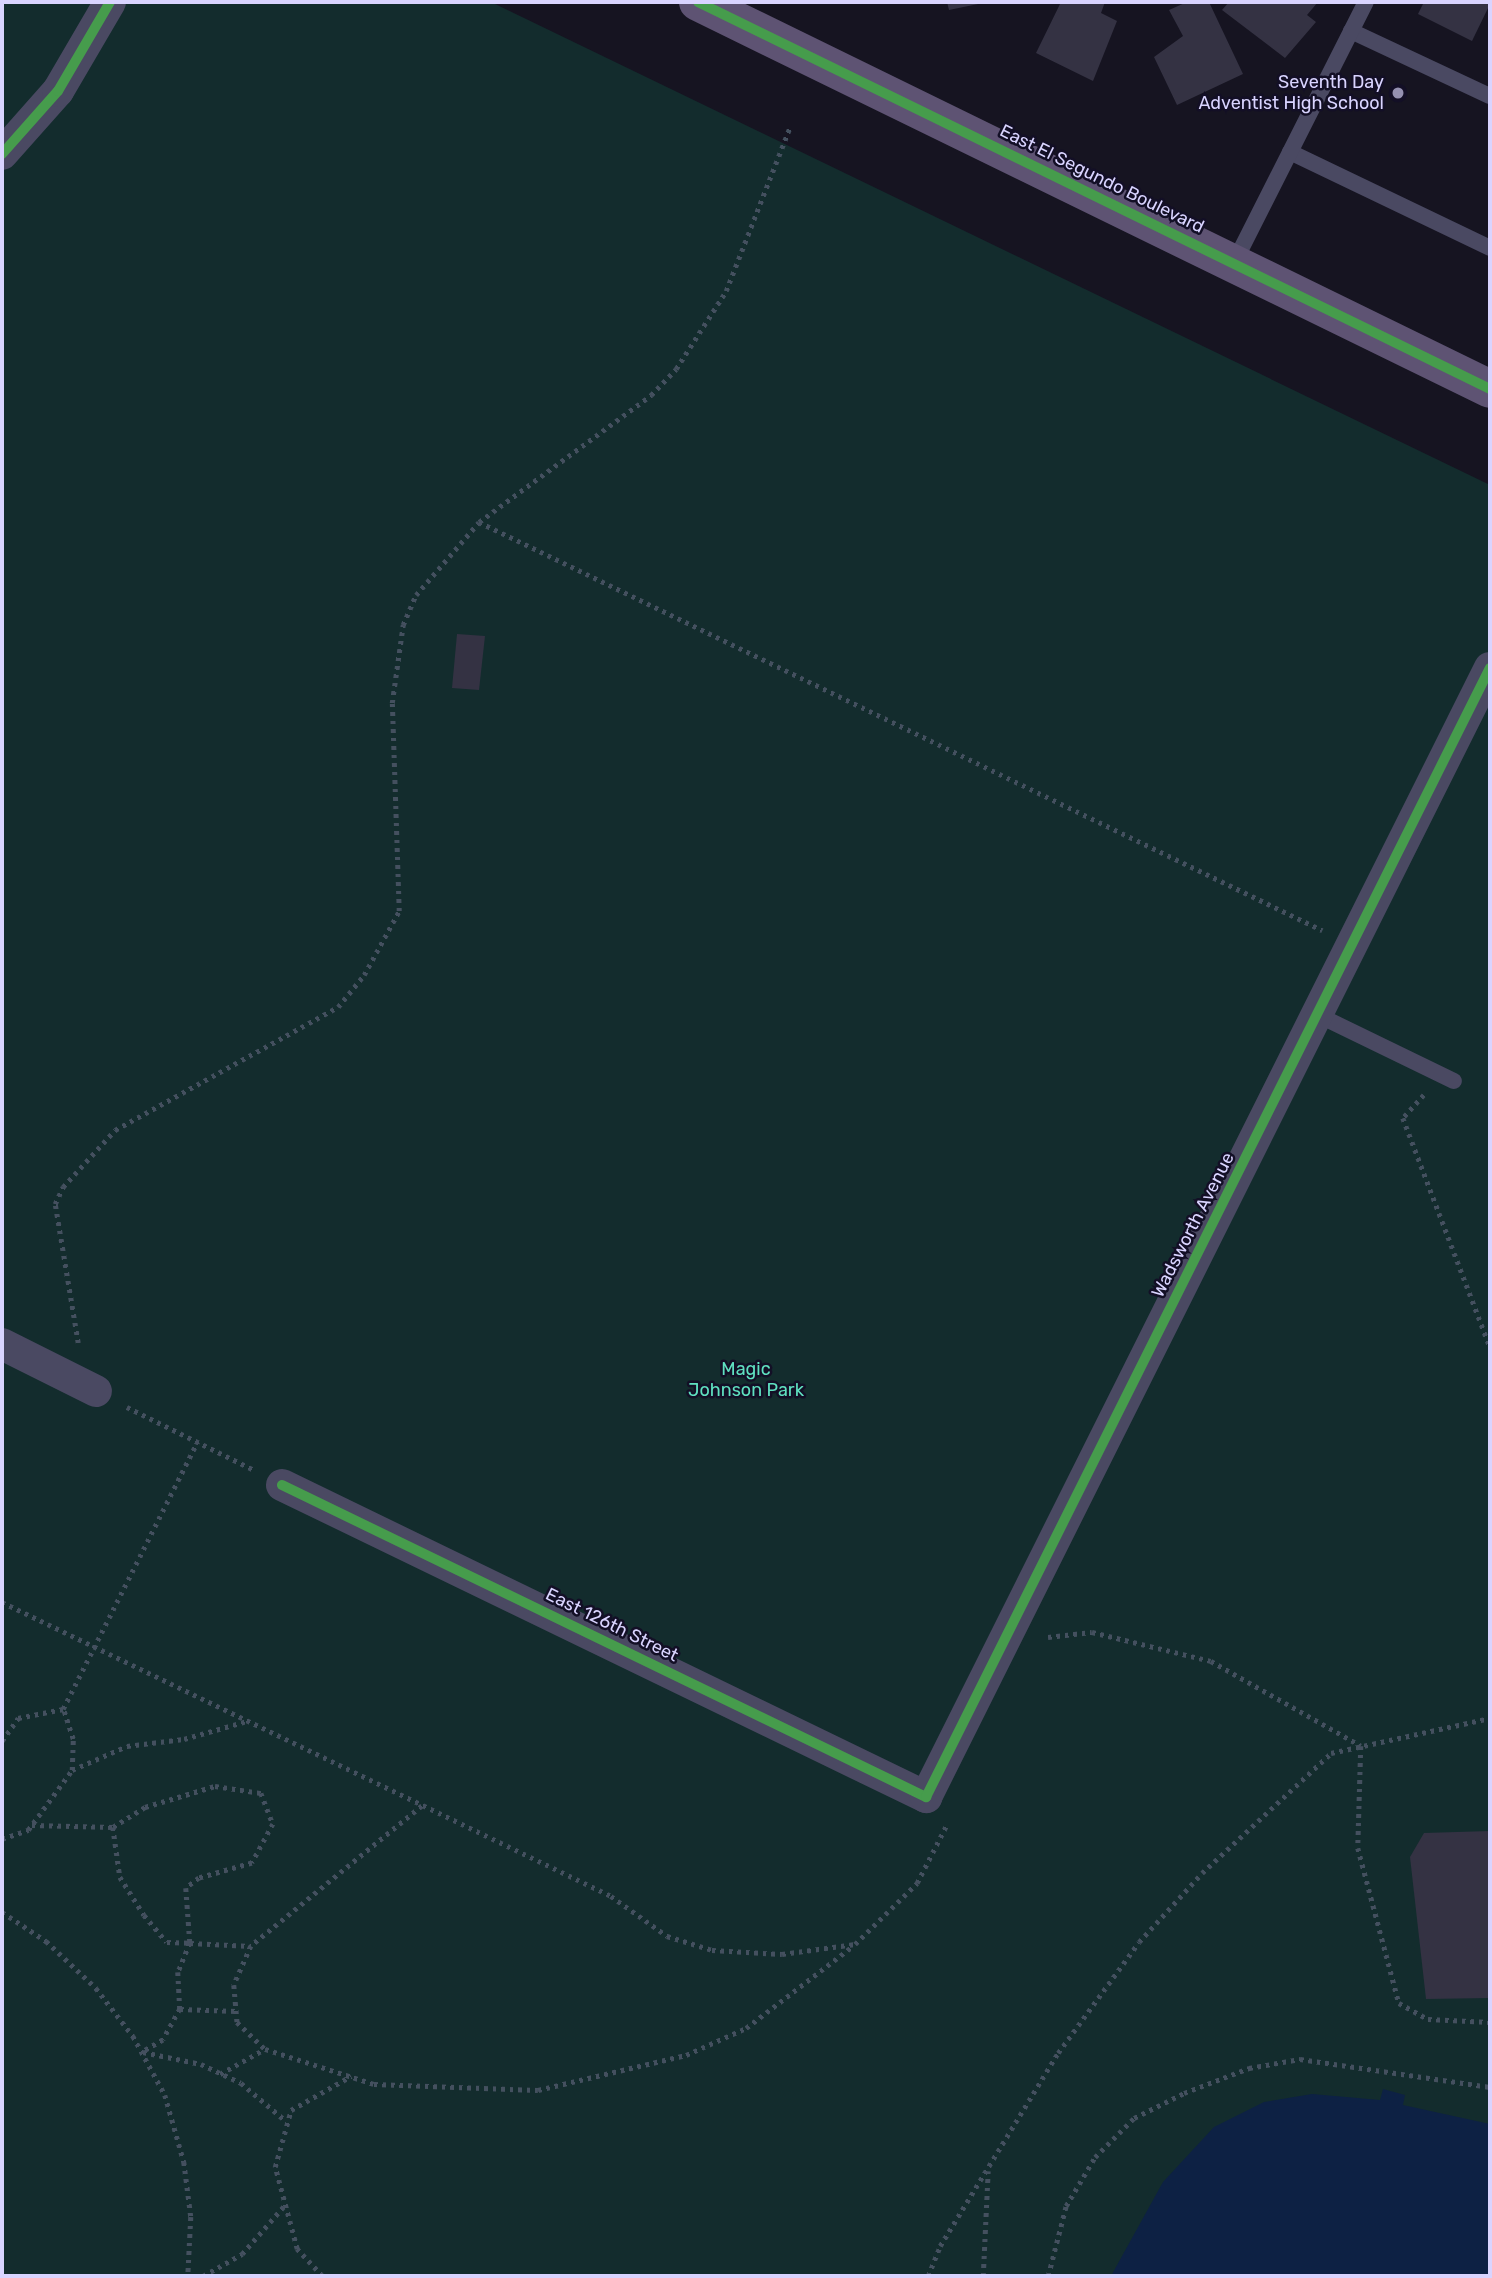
<!DOCTYPE html>
<html>
<head>
<meta charset="utf-8">
<style>
	body { margin:0 }
	#map { position:relative; width:1492px; height:2278px; overflow:hidden; background:#161421; font-family:Rubik,sans-serif }
	div>[style] { position:absolute }
	.green>* { inset:0; background:#132c2d }
	.water>* { inset:0; background:#0d2144 }
	.building>* { inset:0; background:#343243 }
	.path>* { height:4.5px; margin-top:-2.25px; transform-origin:0; background:repeating-linear-gradient(90deg,#44505f 0 3.5px,transparent 0 8.5px) }
	.lane>* { height:16px; margin:-8px; padding:0 8px; transform-origin:8px; border-radius:8px; background:#4a4962 }
	.street>* { height:32px; margin:-16px; padding:0 16px; transform-origin:16px; border-radius:16px; background:#4a4962 }
	.primary>* { height:38px; margin:-19px; padding:0 19px; transform-origin:19px; border-radius:19px; background:#5e5373 }
	.cycleway>* { height:10px; margin:-5px; padding:0 5px; transform-origin:5px; border-radius:5px; background:#469c4c }
	.dots>* { width:19px; height:19px; translate:-50% -50%; box-sizing:border-box; border:4px solid #130f26; border-radius:50% }
	span { translate:-50% -50%; white-space:nowrap; text-align:center; line-height:1.15; -webkit-text-stroke:5px #130f26; paint-order:stroke }
	.poi-label { font-size:18px; color:#d9d4ff }
	.right { translate:-100% -50%; text-align:right }
	.street-label { font-size:18px; color:#d9d4ff }
	.park-label { font-size:18px; color:#5fe0c0 }
	.frame { position:absolute; inset:0; border:4px solid #d9d4ff; pointer-events:none }
</style>
</head>
<body>
<div id="map">
	<div class="green">
		<i style="clip-path:polygon(2px 2px,491px 2px,1490px 485px,1490px 2276px,2px 2276px)"></i>
	</div>
	<div class="water">
		<i style="clip-path:polygon(1383px 2089px,1405px 2095px,1403px 2105px,1490px 2124px,1490px 2276px,1111px 2276px,1163px 2182px,1214px 2127px,1264px 2102px,1312px 2094px,1380px 2100px)"></i>
	</div>
	<div class="building">
		<i style="clip-path:polygon(947px 2px,983px 2px,983px 3px,949px 10px)"></i>
		<i style="clip-path:polygon(1061px 2px,1105px 2px,1101px 13px,1117px 21px,1093px 81px,1036px 53px)"></i>
		<i style="clip-path:polygon(1187px 2px,1209px 2px,1243px 74px,1177px 105px,1154px 57px,1183px 36px,1169px 10px)"></i>
		<i style="clip-path:polygon(1229px 2px,1318px 2px,1307px 15px,1316px 22px,1285px 58px,1222px 10px)"></i>
		<i style="clip-path:polygon(1424px 2px,1490px 2px,1490px 4px,1472px 41px,1418px 14px)"></i>
		<i style="clip-path:polygon(457px 634px,485px 636px,479px 690px,452px 688px)"></i>
		<i style="clip-path:polygon(1490px 1831px,1490px 1998px,1426px 1999px,1410px 1857px,1424px 1833px)"></i>
	</div>
	<div class="path">
		<i style="left:479px;top:522px;width:937px;rotate:25.83deg"></i>
		<i style="left:1424px;top:1095px;width:31px;rotate:132deg"></i>
		<i style="left:1403px;top:1118px;width:245px;rotate:69.2deg"></i>
		<i style="left:78px;top:1343px;width:141px;rotate:-99.4deg"></i>
		<i style="left:55px;top:1204px;width:19px;rotate:-65deg"></i>
		<i style="left:63px;top:1187px;width:77px;rotate:-47.6deg"></i>
		<i style="left:115px;top:1130px;width:255px;rotate:-28.9deg"></i>
		<i style="left:338px;top:1007px;width:41px;rotate:-50.9deg"></i>
		<i style="left:364px;top:975px;width:73px;rotate:-61.3deg"></i>
		<i style="left:399px;top:911px;width:208px;rotate:-91.9deg"></i>
		<i style="left:392px;top:703px;width:79px;rotate:-82deg"></i>
		<i style="left:403px;top:625px;width:33px;rotate:-67deg"></i>
		<i style="left:416px;top:595px;width:96px;rotate:-49.2deg"></i>
		<i style="left:479px;top:522px;width:214px;rotate:-36.4deg"></i>
		<i style="left:651px;top:395px;width:36px;rotate:-46deg"></i>
		<i style="left:676px;top:369px;width:93px;rotate:-57.3deg"></i>
		<i style="left:726px;top:291px;width:176px;rotate:-68.7deg"></i>
		<i style="left:127px;top:1407px;width:142px;rotate:26.4deg"></i>
		<i style="left:2px;top:1602px;width:676px;rotate:25.77deg"></i>
		<i style="left:611px;top:1896px;width:69px;rotate:35.5deg"></i>
		<i style="left:667px;top:1936px;width:47px;rotate:17.3deg"></i>
		<i style="left:712px;top:1950px;width:70px;rotate:3.3deg"></i>
		<i style="left:782px;top:1954px;width:74px;rotate:-7.8deg"></i>
		<i style="left:855px;top:1944px;width:87px;rotate:-44.5deg"></i>
		<i style="left:917px;top:1883px;width:64px;rotate:-63deg"></i>
		<i style="left:1048px;top:1637px;width:44px;rotate:-6.5deg"></i>
		<i style="left:1092px;top:1632px;width:122px;rotate:13.7deg"></i>
		<i style="left:1211px;top:1661px;width:172px;rotate:29.5deg"></i>
		<i style="left:1361px;top:1746px;width:102px;rotate:91.7deg"></i>
		<i style="left:1358px;top:1848px;width:160px;rotate:75.2deg"></i>
		<i style="left:1399px;top:2003px;width:33px;rotate:29deg"></i>
		<i style="left:1428px;top:2019px;width:62px;rotate:2.8deg"></i>
		<i style="left:2px;top:1741px;width:28px;rotate:-55deg"></i>
		<i style="left:18px;top:1718px;width:46px;rotate:-11.3deg"></i>
		<i style="left:63px;top:1709px;width:299px;rotate:-63.3deg"></i>
		<i style="left:72px;top:1770px;width:60px;rotate:-23.6deg"></i>
		<i style="left:127px;top:1746px;width:57px;rotate:-7deg"></i>
		<i style="left:184px;top:1739px;width:66px;rotate:-15.9deg"></i>
		<i style="left:422px;top:1806px;width:221px;rotate:140.7deg"></i>
		<i style="left:251px;top:1946px;width:43px;rotate:113.6deg"></i>
		<i style="left:234px;top:1985px;width:37px;rotate:85deg"></i>
		<i style="left:237px;top:2022px;width:39px;rotate:44deg"></i>
		<i style="left:265px;top:2049px;width:114px;rotate:17.8deg"></i>
		<i style="left:374px;top:2084px;width:164px;rotate:2.1deg"></i>
		<i style="left:538px;top:2090px;width:152px;rotate:-13.3deg"></i>
		<i style="left:686px;top:2055px;width:66px;rotate:-24.2deg"></i>
		<i style="left:746px;top:2028px;width:135px;rotate:-37.5deg"></i>
		<i style="left:32px;top:1825px;width:81px;rotate:1.4deg"></i>
		<i style="left:113px;top:1827px;width:38px;rotate:-32deg"></i>
		<i style="left:145px;top:1807px;width:73px;rotate:-16.7deg"></i>
		<i style="left:215px;top:1786px;width:47px;rotate:8.7deg"></i>
		<i style="left:261px;top:1793px;width:33px;rotate:69deg"></i>
		<i style="left:273px;top:1824px;width:44px;rotate:118.3deg"></i>
		<i style="left:252px;top:1863px;width:55px;rotate:164.2deg"></i>
		<i style="left:199px;top:1878px;width:16px;rotate:142deg"></i>
		<i style="left:186px;top:1888px;width:55px;rotate:85.8deg"></i>
		<i style="left:190px;top:1943px;width:61px;rotate:2.8deg"></i>
		<i style="left:113px;top:1827px;width:50px;rotate:82deg"></i>
		<i style="left:120px;top:1877px;width:45px;rotate:57.7deg"></i>
		<i style="left:144px;top:1915px;width:35px;rotate:50deg"></i>
		<i style="left:167px;top:1942px;width:23px;rotate:2deg"></i>
		<i style="left:190px;top:1943px;width:31px;rotate:112deg"></i>
		<i style="left:178px;top:1972px;width:37px;rotate:87deg"></i>
		<i style="left:180px;top:2009px;width:35px;rotate:119deg"></i>
		<i style="left:163px;top:2040px;width:24px;rotate:150deg"></i>
		<i style="left:2px;top:1839px;width:28px;rotate:-19deg"></i>
		<i style="left:28px;top:1830px;width:74px;rotate:-53.7deg"></i>
		<i style="left:72px;top:1770px;width:31px;rotate:-88deg"></i>
		<i style="left:73px;top:1739px;width:32px;rotate:-108deg"></i>
		<i style="left:2px;top:1912px;width:53px;rotate:33.4deg"></i>
		<i style="left:46px;top:1941px;width:69px;rotate:43.2deg"></i>
		<i style="left:96px;top:1988px;width:61px;rotate:52.4deg"></i>
		<i style="left:133px;top:2036px;width:67px;rotate:61.5deg"></i>
		<i style="left:165px;top:2095px;width:70px;rotate:74.2deg"></i>
		<i style="left:184px;top:2162px;width:55px;rotate:82.7deg"></i>
		<i style="left:191px;top:2217px;width:59px;rotate:92.9deg"></i>
		<i style="left:180px;top:2009px;width:56px;rotate:2deg"></i>
		<i style="left:143px;top:2052px;width:59px;rotate:11.7deg"></i>
		<i style="left:201px;top:2064px;width:44px;rotate:25.4deg"></i>
		<i style="left:241px;top:2083px;width:59px;rotate:40.2deg"></i>
		<i style="left:220px;top:2074px;width:51px;rotate:-29.1deg"></i>
		<i style="left:203px;top:2276px;width:45px;rotate:-29.4deg"></i>
		<i style="left:242px;top:2254px;width:64px;rotate:-48.8deg"></i>
		<i style="left:322px;top:2276px;width:37px;rotate:-133deg"></i>
		<i style="left:297px;top:2249px;width:85px;rotate:-105deg"></i>
		<i style="left:275px;top:2167px;width:59px;rotate:-74.3deg"></i>
		<i style="left:291px;top:2110px;width:69px;rotate:-29.5deg"></i>
		<i style="left:928px;top:2276px;width:32px;rotate:-68deg"></i>
		<i style="left:940px;top:2246px;width:226px;rotate:-58.6deg"></i>
		<i style="left:1058px;top:2053px;width:137px;rotate:-53.9deg"></i>
		<i style="left:1139px;top:1942px;width:93px;rotate:-47.6deg"></i>
		<i style="left:1202px;top:1873px;width:176px;rotate:-42.9deg"></i>
		<i style="left:1331px;top:1753px;width:163px;rotate:-12.4deg"></i>
		<i style="left:983px;top:2276px;width:105px;rotate:-87.3deg"></i>
		<i style="left:1048px;top:2276px;width:72px;rotate:-75.6deg"></i>
		<i style="left:1066px;top:2206px;width:57px;rotate:-59.4deg"></i>
		<i style="left:1095px;top:2157px;width:55px;rotate:-45deg"></i>
		<i style="left:1134px;top:2118px;width:56px;rotate:-26.6deg"></i>
		<i style="left:1184px;top:2093px;width:70px;rotate:-21deg"></i>
		<i style="left:1249px;top:2068px;width:52px;rotate:-10deg"></i>
		<i style="left:1300px;top:2059px;width:192px;rotate:8.4deg"></i>
	</div>
	<div class="lane">
		<i style="left:1351px;top:31px;width:153px;rotate:25.1deg"></i>
		<i style="left:1290px;top:152px;width:222px;rotate:25.6deg"></i>
		<i style="left:1234px;top:263px;width:292px;rotate:-63.2deg"></i>
		<i style="left:1318px;top:1015px;width:151px;rotate:25.9deg"></i>
	</div>
	<div class="street">
		<i style="left:2px;top:154px;width:84px;rotate:-48.4deg"></i>
		<i style="left:58px;top:91px;width:103px;rotate:-59.7deg"></i>
		<i style="left:2px;top:1344px;width:105px;rotate:26.6deg"></i>
		<i style="left:282px;top:1485px;width:716px;rotate:25.85deg"></i>
		<i style="left:926px;top:1797px;width:1262px;rotate:-63.46deg"></i>
	</div>
	<div class="primary">
		<i style="left:698px;top:2px;width:881px;rotate:26.04deg"></i>
	</div>
	<div class="cycleway">
		<i style="left:698px;top:2px;width:881px;rotate:26.04deg"></i>
		<i style="left:2px;top:154px;width:84px;rotate:-48.4deg"></i>
		<i style="left:58px;top:91px;width:103px;rotate:-59.7deg"></i>
		<i style="left:282px;top:1485px;width:716px;rotate:25.85deg"></i>
		<i style="left:926px;top:1797px;width:1262px;rotate:-63.46deg"></i>
	</div>
	<div class="dots">
		<i style="left:1398px;top:93px;background:#9591b1"></i>
	</div>
	<div class="poi-label">
		<span class="right" style="left:1384px;top:93px">Seventh Day<br>Adventist High School</span>
	</div>
	<div class="street-label">
		<span style="left:1102px;top:179px;rotate:26deg">East El Segundo Boulevard</span>
		<span style="left:1193px;top:1225px;rotate:-63deg">Wadsworth Avenue</span>
		<span style="left:612px;top:1625px;rotate:26deg">East 126th Street</span>
	</div>
	<div class="park-label">
		<span style="left:746px;top:1380px">Magic<br>Johnson Park</span>
	</div>
	<div class="frame"></div>
</div>
</body>
</html>
